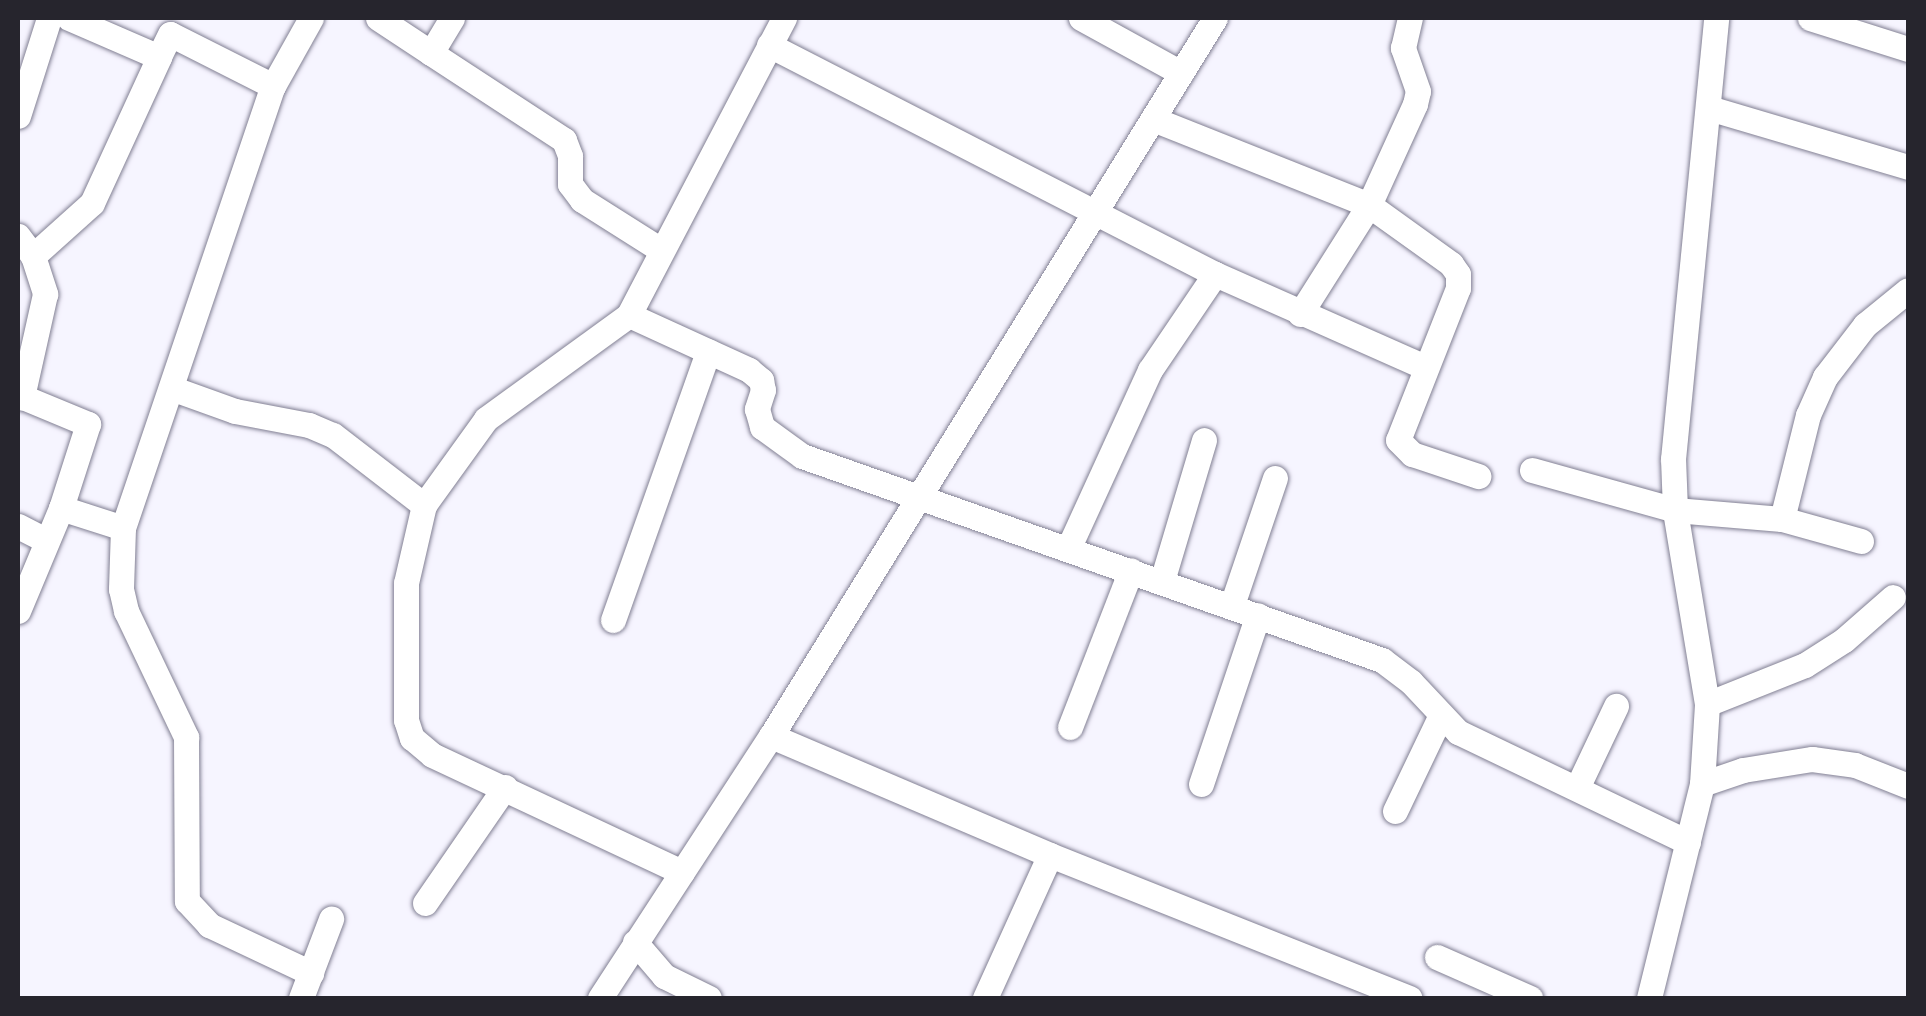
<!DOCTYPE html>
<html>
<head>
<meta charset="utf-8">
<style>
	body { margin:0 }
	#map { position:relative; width:1926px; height:1016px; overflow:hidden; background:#f6f5ff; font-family:"Fira Sans",sans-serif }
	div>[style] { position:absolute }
	.roads { filter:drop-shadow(0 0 2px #817f93) drop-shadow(0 0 2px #817f93) }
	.minor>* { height:25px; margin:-12.5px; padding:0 12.5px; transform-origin:12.5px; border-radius:12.5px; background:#fff }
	span { translate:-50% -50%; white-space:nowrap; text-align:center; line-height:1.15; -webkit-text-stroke:8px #f6f5ff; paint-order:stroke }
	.frame { position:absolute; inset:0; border:20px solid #26252d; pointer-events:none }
</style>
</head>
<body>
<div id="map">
	<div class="roads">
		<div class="minor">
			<i style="left:378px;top:18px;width:64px;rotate:33.4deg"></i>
			<i style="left:452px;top:18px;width:41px;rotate:121deg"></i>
			<i style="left:431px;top:53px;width:159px;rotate:33.2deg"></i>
			<i style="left:564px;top:140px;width:17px;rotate:69deg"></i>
			<i style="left:570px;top:156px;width:28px;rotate:90deg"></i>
			<i style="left:570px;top:184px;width:20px;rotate:53deg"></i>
			<i style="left:582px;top:200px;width:93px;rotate:32.3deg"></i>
			<i style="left:784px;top:18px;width:335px;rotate:117.6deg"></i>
			<i style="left:629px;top:315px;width:132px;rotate:24.6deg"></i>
			<i style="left:749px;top:370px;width:16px;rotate:40deg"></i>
			<i style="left:761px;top:380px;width:10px;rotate:79deg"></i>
			<i style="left:763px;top:390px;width:20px;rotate:108deg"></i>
			<i style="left:757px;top:409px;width:19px;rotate:74deg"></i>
			<i style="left:762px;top:427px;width:49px;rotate:35.9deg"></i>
			<i style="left:802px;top:456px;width:615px;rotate:19.38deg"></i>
			<i style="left:1382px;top:660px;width:36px;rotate:37deg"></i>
			<i style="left:1411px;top:682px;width:69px;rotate:46.8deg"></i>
			<i style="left:1458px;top:732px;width:255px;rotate:25.6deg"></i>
			<i style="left:1081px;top:18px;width:114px;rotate:28.8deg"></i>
			<i style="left:1810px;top:18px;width:103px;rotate:17.6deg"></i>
			<i style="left:769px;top:45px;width:501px;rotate:27.18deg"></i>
			<i style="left:1215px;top:274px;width:230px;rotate:23.9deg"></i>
			<i style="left:273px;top:86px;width:78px;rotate:-60.8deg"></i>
			<i style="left:1709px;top:108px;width:208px;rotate:16.5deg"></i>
			<i style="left:18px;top:116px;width:103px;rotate:-72.4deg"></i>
			<i style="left:1153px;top:119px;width:232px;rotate:21.7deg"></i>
			<i style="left:1369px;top:205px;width:101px;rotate:35.7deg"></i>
			<i style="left:1451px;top:264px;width:12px;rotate:55deg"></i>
			<i style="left:1458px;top:274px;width:14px;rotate:90deg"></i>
			<i style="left:1458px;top:288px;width:163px;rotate:111.5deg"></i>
			<i style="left:1398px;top:440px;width:20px;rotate:45deg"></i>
			<i style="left:1412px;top:454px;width:70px;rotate:18.4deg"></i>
			<i style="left:18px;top:236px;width:25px;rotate:53deg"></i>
			<i style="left:33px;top:256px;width:40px;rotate:72deg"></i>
			<i style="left:45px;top:294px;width:106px;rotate:102.6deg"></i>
			<i style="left:33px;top:256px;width:79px;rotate:-41.9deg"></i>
			<i style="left:92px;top:203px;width:161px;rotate:-65.3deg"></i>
			<i style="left:159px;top:57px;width:98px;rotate:-156.6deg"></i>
			<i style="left:1300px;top:314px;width:129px;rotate:-57.7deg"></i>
			<i style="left:1369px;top:205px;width:111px;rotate:-65.5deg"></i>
			<i style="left:1415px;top:104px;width:13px;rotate:-77deg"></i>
			<i style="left:1418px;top:91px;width:46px;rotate:-109.2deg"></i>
			<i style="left:1403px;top:48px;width:31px;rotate:-77deg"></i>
			<i style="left:629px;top:315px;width:177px;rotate:144deg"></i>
			<i style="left:486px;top:419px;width:106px;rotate:125.8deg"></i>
			<i style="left:424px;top:505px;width:80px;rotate:103deg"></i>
			<i style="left:406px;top:583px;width:137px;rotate:90deg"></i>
			<i style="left:406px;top:720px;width:19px;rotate:72deg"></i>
			<i style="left:412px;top:738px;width:26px;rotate:40deg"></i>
			<i style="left:432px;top:755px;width:276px;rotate:25.1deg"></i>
			<i style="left:171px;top:388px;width:68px;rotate:19.8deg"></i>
			<i style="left:235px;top:411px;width:75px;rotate:10.7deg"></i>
			<i style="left:309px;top:425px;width:26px;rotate:23deg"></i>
			<i style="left:333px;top:435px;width:115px;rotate:37.6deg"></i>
			<i style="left:18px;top:395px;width:76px;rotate:22.5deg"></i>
			<i style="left:88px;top:424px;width:88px;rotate:107.8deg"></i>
			<i style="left:1532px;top:470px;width:148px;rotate:15.6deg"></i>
			<i style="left:1675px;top:510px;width:107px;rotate:4.8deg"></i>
			<i style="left:1782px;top:519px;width:82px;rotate:15.6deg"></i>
			<i style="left:1782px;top:519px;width:107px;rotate:-76deg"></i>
			<i style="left:1808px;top:415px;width:42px;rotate:-65.9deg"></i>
			<i style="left:1825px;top:377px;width:66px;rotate:-52.4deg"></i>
			<i style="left:1865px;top:325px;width:55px;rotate:-39.1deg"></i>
			<i style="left:18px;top:526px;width:31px;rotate:27deg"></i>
			<i style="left:123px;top:528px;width:61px;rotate:91.9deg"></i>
			<i style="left:121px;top:589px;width:23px;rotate:77deg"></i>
			<i style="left:126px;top:611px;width:140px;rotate:64.5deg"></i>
			<i style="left:186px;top:737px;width:164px;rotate:89.7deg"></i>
			<i style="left:187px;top:901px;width:33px;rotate:47deg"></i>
			<i style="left:209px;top:925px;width:113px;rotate:25.2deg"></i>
			<i style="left:1068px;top:549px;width:197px;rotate:-65.4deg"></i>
			<i style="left:1150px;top:370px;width:116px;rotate:-55.9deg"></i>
			<i style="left:1162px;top:581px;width:147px;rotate:-73.4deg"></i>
			<i style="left:1232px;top:605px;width:134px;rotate:-71.3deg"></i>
			<i style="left:18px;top:611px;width:112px;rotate:-67.3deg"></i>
			<i style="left:61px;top:508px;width:65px;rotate:17.9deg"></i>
			<i style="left:123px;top:528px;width:467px;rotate:-71.3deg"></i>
			<i style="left:273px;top:86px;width:115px;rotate:-153.2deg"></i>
			<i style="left:170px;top:34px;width:25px;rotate:116deg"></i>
			<i style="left:613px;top:620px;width:285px;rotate:-70.5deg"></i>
			<i style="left:1707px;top:704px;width:105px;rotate:-21.7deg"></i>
			<i style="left:1805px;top:665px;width:46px;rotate:-32.7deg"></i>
			<i style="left:1844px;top:640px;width:65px;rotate:-41.3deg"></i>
			<i style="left:1070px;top:727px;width:168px;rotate:-68.8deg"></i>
			<i style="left:771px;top:736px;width:303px;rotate:23.1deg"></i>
			<i style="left:1201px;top:784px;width:178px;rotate:-71.4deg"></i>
			<i style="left:1702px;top:784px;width:43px;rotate:-18.9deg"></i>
			<i style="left:1743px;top:770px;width:70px;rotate:-9.1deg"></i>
			<i style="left:1812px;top:759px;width:43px;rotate:7.9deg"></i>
			<i style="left:1855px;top:765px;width:57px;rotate:21.6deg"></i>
			<i style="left:1577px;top:788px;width:91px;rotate:-64.6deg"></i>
			<i style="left:1395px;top:811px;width:104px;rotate:-64.4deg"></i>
			<i style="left:425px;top:903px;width:141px;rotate:-55.4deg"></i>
			<i style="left:635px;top:942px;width:45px;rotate:49.5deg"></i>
			<i style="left:664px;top:976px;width:50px;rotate:26.1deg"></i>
			<i style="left:1437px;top:957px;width:102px;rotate:23.8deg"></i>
			<i style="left:301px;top:998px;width:85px;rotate:-69.2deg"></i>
			<i style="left:600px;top:998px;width:313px;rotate:-56.9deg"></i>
			<i style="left:771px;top:736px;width:844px;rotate:-58.27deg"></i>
			<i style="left:985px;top:998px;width:157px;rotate:-65.6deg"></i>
			<i style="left:1050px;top:855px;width:387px;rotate:21.7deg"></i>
			<i style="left:1649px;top:998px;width:220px;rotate:-76.1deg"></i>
			<i style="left:1702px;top:784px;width:80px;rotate:-86.4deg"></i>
			<i style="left:1707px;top:704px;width:197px;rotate:-99.4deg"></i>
			<i style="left:1675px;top:510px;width:51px;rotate:-92.2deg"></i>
			<i style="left:1673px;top:459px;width:443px;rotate:-84.4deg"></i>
		</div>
	</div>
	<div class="frame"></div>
</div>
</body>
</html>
